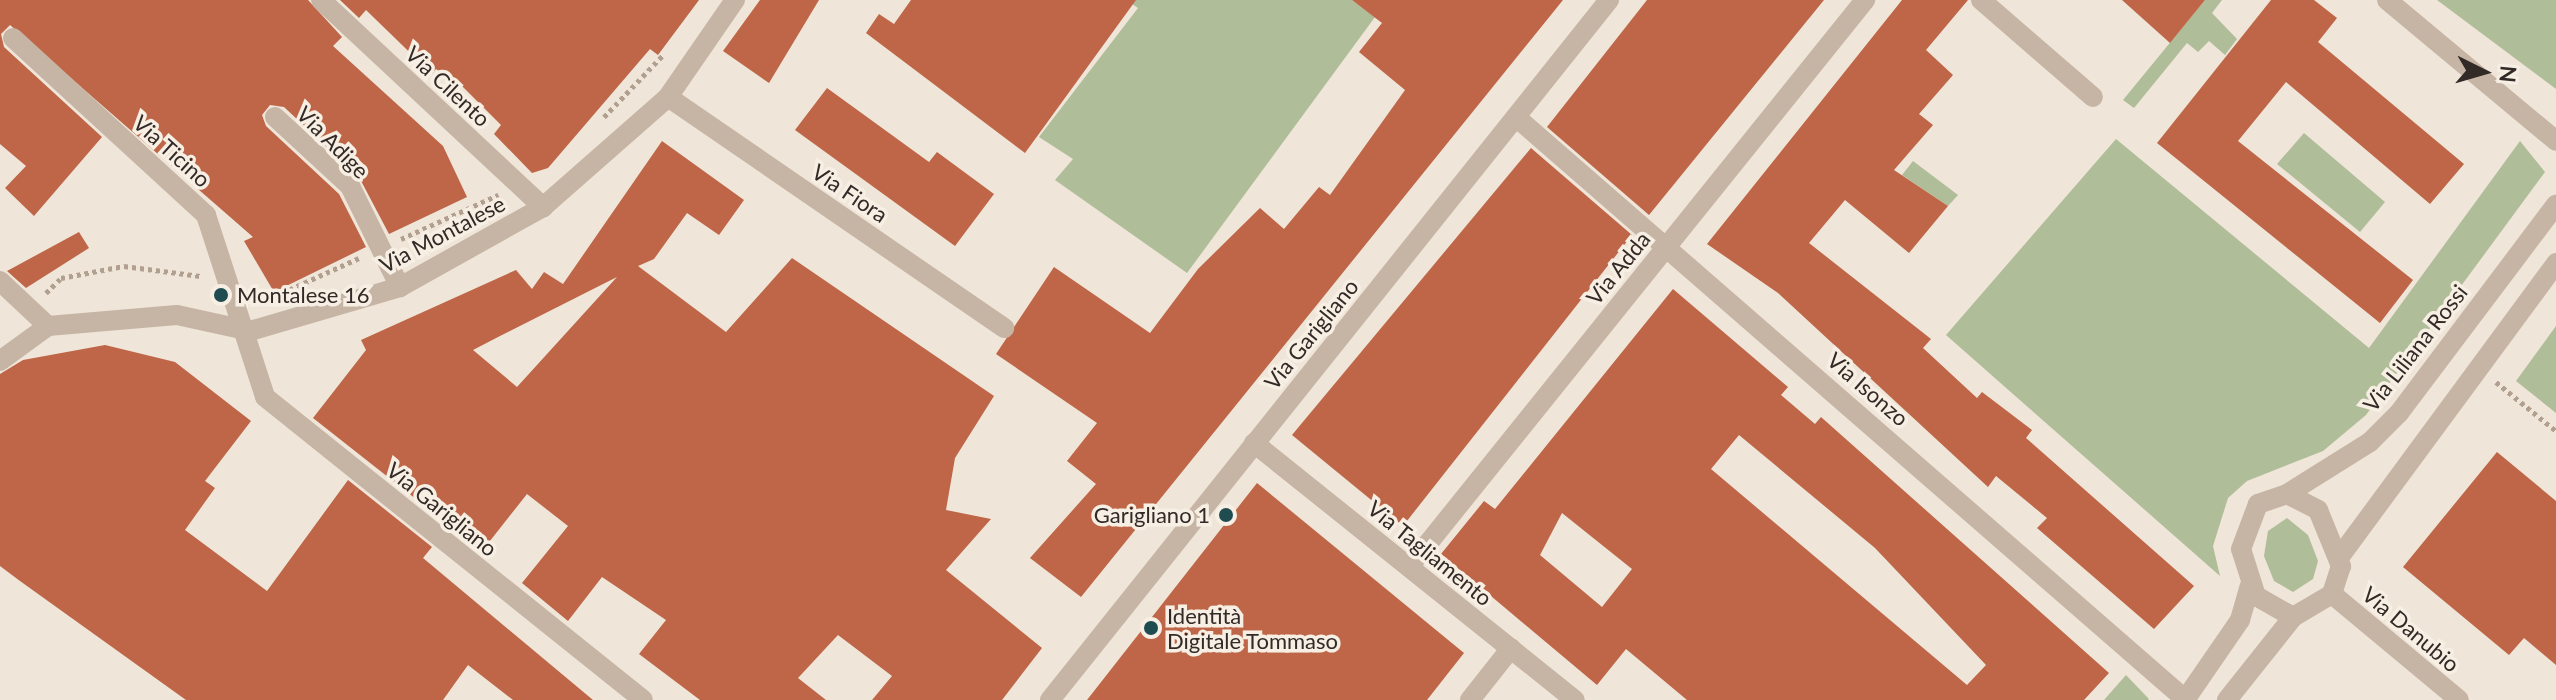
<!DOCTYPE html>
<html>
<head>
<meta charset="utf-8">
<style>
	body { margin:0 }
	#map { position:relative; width:2556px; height:700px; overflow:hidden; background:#efe5d8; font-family:Lato,sans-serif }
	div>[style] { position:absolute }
	.green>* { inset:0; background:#b0bd99 }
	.building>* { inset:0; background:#be6647 }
	.path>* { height:5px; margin-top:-2.5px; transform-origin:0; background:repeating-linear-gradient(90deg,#b19f8f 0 4px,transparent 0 8px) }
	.minor>* { height:20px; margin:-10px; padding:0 10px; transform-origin:10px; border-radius:10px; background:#c6b5a5 }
	.dots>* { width:22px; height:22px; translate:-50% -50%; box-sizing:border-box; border:4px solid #f7efe4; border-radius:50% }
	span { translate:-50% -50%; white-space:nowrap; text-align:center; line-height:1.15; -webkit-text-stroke:7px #f7efe4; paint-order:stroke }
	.street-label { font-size:22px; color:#322a26 }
	.poi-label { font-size:22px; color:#322a26 }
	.left { translate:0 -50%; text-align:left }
	.right { translate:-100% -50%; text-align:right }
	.north { position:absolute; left:2444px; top:32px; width:80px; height:80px; -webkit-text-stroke:6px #f7efe4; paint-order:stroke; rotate:95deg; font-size:22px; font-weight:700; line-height:32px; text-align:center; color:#322a26 }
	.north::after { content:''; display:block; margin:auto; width:28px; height:36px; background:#322a26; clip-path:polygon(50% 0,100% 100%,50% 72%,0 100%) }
</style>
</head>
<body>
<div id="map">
	<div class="green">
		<i style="clip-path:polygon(1126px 0,1352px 0,1375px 17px,1187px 273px,1055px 180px,1073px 159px,1039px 137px,1138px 8px)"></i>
		<i style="clip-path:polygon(2205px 0,2222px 0,2212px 13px,2237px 39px,2225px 55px,2209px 41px,2198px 52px,2187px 43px,2134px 108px,2123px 100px)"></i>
		<i style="clip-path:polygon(2437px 0,2556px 0,2556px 89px)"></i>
		<i style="clip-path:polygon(2304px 133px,2385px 202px,2360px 232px,2277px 164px)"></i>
		<i style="clip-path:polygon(2116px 139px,2369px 348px,2520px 141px,2545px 172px,2366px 415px,2323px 451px,2247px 481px,2228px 498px,2213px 546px,2220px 576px,1946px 335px)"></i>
		<i style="clip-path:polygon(1913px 161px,1958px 195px,1948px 206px,1902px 175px)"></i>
		<i style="clip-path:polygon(2556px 326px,2556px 413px,2516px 381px)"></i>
		<i style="clip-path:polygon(2287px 518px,2308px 535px,2318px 561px,2313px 579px,2293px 592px,2274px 581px,2264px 556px,2268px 531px)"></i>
		<i style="clip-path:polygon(2126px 675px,2149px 699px,2148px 700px,2104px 700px)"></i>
	</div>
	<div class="building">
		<i style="clip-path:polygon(0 0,308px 0,342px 37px,333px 46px,443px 146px,467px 197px,389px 234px,359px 177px,284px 107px,270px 105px,262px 115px,266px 126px,339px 194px,366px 247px,274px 292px,244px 241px,253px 237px,10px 25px,1px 34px,4px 47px,102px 137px,34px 216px,5px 188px,26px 166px,0 144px)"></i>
		<i style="clip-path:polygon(340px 0,699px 0,658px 55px,650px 49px,548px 168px,532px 173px,494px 134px,501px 125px,462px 86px,436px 69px,432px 74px,366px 10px,359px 18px)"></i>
		<i style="clip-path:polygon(760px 0,819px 0,769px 83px,723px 51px)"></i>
		<i style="clip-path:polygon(911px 0,1136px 0,1025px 153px,866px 33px,879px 14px,894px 24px)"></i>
		<i style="clip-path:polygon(1352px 0,1563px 0,1081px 597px,1030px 558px,1096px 484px,1067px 461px,1097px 423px,996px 354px,1054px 267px,1150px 333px,1198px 269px,1260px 208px,1284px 229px,1319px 187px,1330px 195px,1405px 90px,1359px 52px,1382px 23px)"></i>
		<i style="clip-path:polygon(1647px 0,1824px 0,1649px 215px,1547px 127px)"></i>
		<i style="clip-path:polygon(1902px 0,1968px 0,1926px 50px,1953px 75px,1919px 114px,1933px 125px,1894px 170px,1948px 206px,1909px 253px,1845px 200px,1809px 243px,1931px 339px,1923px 348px,1977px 398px,1982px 392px,2032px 430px,2026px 438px,2194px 586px,2154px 629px,2037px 528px,2047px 518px,1996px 476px,1988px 487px,1778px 293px,1707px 244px)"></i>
		<i style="clip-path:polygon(2122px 0,2205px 0,2170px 43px)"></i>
		<i style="clip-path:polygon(2271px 0,2314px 0,2337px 18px,2318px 42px,2464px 164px,2430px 204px,2286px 82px,2238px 141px,2413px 280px,2380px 323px,2157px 143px)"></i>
		<i style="clip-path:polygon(827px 88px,929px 162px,937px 152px,994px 194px,955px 246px,795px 130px)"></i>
		<i style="clip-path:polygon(evenodd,662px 141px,744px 200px,719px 235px,687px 213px,654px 259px,638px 266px,726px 332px,792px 258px,994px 396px,955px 458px,946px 510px,991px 519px,946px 570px,1042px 648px,1002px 700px,872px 700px,892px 676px,838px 635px,798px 678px,826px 700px,700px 700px,639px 654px,666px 620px,602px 577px,568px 621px,522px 583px,568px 526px,527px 494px,482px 551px,313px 418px,366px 350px,361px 340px,516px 270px,532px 289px,544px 272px,563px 284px,662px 141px,617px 277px,517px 387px,473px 350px,500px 336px,617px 277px)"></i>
		<i style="clip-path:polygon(1531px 148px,1632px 235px,1403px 526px,1292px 435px)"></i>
		<i style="clip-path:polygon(79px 232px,89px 248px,26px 288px,7px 271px)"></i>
		<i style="clip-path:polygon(evenodd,1673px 289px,1788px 387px,1781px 395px,1815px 424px,1821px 417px,2109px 673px,2084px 700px,1687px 700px,1626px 649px,1597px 685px,1441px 554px,1484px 501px,1495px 509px,1673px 289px,1739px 435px,1875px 548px,1986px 665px,1967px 685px,1711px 469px,1739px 435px,1673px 289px,1562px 513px,1632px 569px,1602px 607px,1540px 555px,1562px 513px)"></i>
		<i style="clip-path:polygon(105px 345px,175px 362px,251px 421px,205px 481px,215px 488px,185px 530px,267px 591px,348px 480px,432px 547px,423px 558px,593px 700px,513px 700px,468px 665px,443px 700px,186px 700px,20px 581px,0 566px,0 374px,23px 360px)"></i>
		<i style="clip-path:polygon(2497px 452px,2556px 501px,2556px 665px,2524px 638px,2509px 655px,2403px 567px)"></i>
		<i style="clip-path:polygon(1257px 483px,1464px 653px,1427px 700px,1087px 700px)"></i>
	</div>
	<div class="path">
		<i style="left:604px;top:117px;width:86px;rotate:-46.4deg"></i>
		<i style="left:401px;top:239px;width:107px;rotate:-24.4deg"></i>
		<i style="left:46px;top:293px;width:21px;rotate:-45deg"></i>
		<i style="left:61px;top:278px;width:64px;rotate:-10.8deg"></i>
		<i style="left:124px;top:266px;width:77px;rotate:7.5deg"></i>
		<i style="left:258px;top:295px;width:17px;rotate:3deg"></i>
		<i style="left:275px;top:296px;width:92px;rotate:-24.3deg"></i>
		<i style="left:2496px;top:382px;width:77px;rotate:39.2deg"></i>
	</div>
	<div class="minor">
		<i style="left:321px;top:0;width:304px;rotate:43deg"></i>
		<i style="left:1981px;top:0;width:148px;rotate:40.9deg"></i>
		<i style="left:2387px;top:0;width:220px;rotate:39.8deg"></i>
		<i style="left:13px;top:38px;width:262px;rotate:42.5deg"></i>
		<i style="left:206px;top:215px;width:191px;rotate:72deg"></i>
		<i style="left:265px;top:397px;width:484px;rotate:38.7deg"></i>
		<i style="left:668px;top:97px;width:408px;rotate:34.5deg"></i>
		<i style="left:275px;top:117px;width:102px;rotate:42.6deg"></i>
		<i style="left:350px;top:186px;width:113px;rotate:63.7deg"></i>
		<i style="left:1516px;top:117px;width:888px;rotate:41.03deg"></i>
		<i style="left:0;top:281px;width:66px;rotate:43.2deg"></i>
		<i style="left:0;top:361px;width:59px;rotate:-36.1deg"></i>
		<i style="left:48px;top:326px;width:129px;rotate:-4.9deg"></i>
		<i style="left:177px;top:315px;width:75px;rotate:12.4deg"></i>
		<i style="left:250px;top:331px;width:156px;rotate:-16.3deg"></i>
		<i style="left:400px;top:287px;width:164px;rotate:-29.2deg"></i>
		<i style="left:543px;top:207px;width:167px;rotate:-41.3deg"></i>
		<i style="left:668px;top:97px;width:118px;rotate:-55.4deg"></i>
		<i style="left:1254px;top:443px;width:411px;rotate:38.7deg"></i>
		<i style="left:2287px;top:494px;width:98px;rotate:-32.1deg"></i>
		<i style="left:2370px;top:442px;width:41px;rotate:-45deg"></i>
		<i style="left:2399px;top:413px;width:261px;rotate:-53deg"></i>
		<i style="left:2287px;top:494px;width:35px;rotate:27deg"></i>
		<i style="left:2318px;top:510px;width:61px;rotate:67.7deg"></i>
		<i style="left:2341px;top:566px;width:29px;rotate:108deg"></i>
		<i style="left:2332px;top:594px;width:45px;rotate:149.5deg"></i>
		<i style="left:2293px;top:617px;width:43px;rotate:-150.4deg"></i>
		<i style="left:2256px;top:596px;width:49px;rotate:-107.7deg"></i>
		<i style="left:2241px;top:549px;width:48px;rotate:-69.3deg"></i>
		<i style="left:2258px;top:504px;width:31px;rotate:-19deg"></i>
		<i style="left:2341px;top:555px;width:363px;rotate:-53.6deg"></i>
		<i style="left:1409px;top:567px;width:728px;rotate:-51.19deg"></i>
		<i style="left:2332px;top:594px;width:165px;rotate:39.8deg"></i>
		<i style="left:1050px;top:700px;width:896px;rotate:-51.39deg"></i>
		<i style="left:1470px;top:700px;width:66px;rotate:-51.7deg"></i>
		<i style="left:2185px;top:700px;width:97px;rotate:-55.5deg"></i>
		<i style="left:2240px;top:620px;width:35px;rotate:-74deg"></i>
		<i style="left:2227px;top:700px;width:106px;rotate:-51.5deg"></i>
	</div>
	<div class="dots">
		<i style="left:221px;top:295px;background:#1e4c50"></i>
		<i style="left:1226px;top:515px;background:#1e4c50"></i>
		<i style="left:1151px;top:628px;background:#1e4c50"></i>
	</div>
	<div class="street-label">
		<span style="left:448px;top:86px;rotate:43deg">Via Cilento</span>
		<span style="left:333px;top:142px;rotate:45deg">Via Adige</span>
		<span style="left:172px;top:151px;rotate:42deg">Via Ticino</span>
		<span style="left:850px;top:193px;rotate:34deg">Via Fiora</span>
		<span style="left:442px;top:234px;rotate:-28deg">Via Montalese</span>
		<span style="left:1618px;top:268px;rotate:-51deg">Via Adda</span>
		<span style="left:1311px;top:334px;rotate:-51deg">Via Garigliano</span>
		<span style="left:2415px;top:348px;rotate:-52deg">Via Liliana Rossi</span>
		<span style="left:1868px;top:389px;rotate:41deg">Via Isonzo</span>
		<span style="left:442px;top:509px;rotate:39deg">Via Garigliano</span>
		<span style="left:1430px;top:553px;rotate:39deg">Via Tagliamento</span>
		<span style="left:2411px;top:629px;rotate:40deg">Via Danubio</span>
	</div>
	<div class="poi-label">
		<span class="left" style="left:237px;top:295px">Montalese 16</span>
		<span class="right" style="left:1210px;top:515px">Garigliano 1</span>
		<span class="left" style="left:1167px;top:628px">Identità<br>Digitale Tommaso</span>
	</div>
	<div class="north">N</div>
</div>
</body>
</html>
